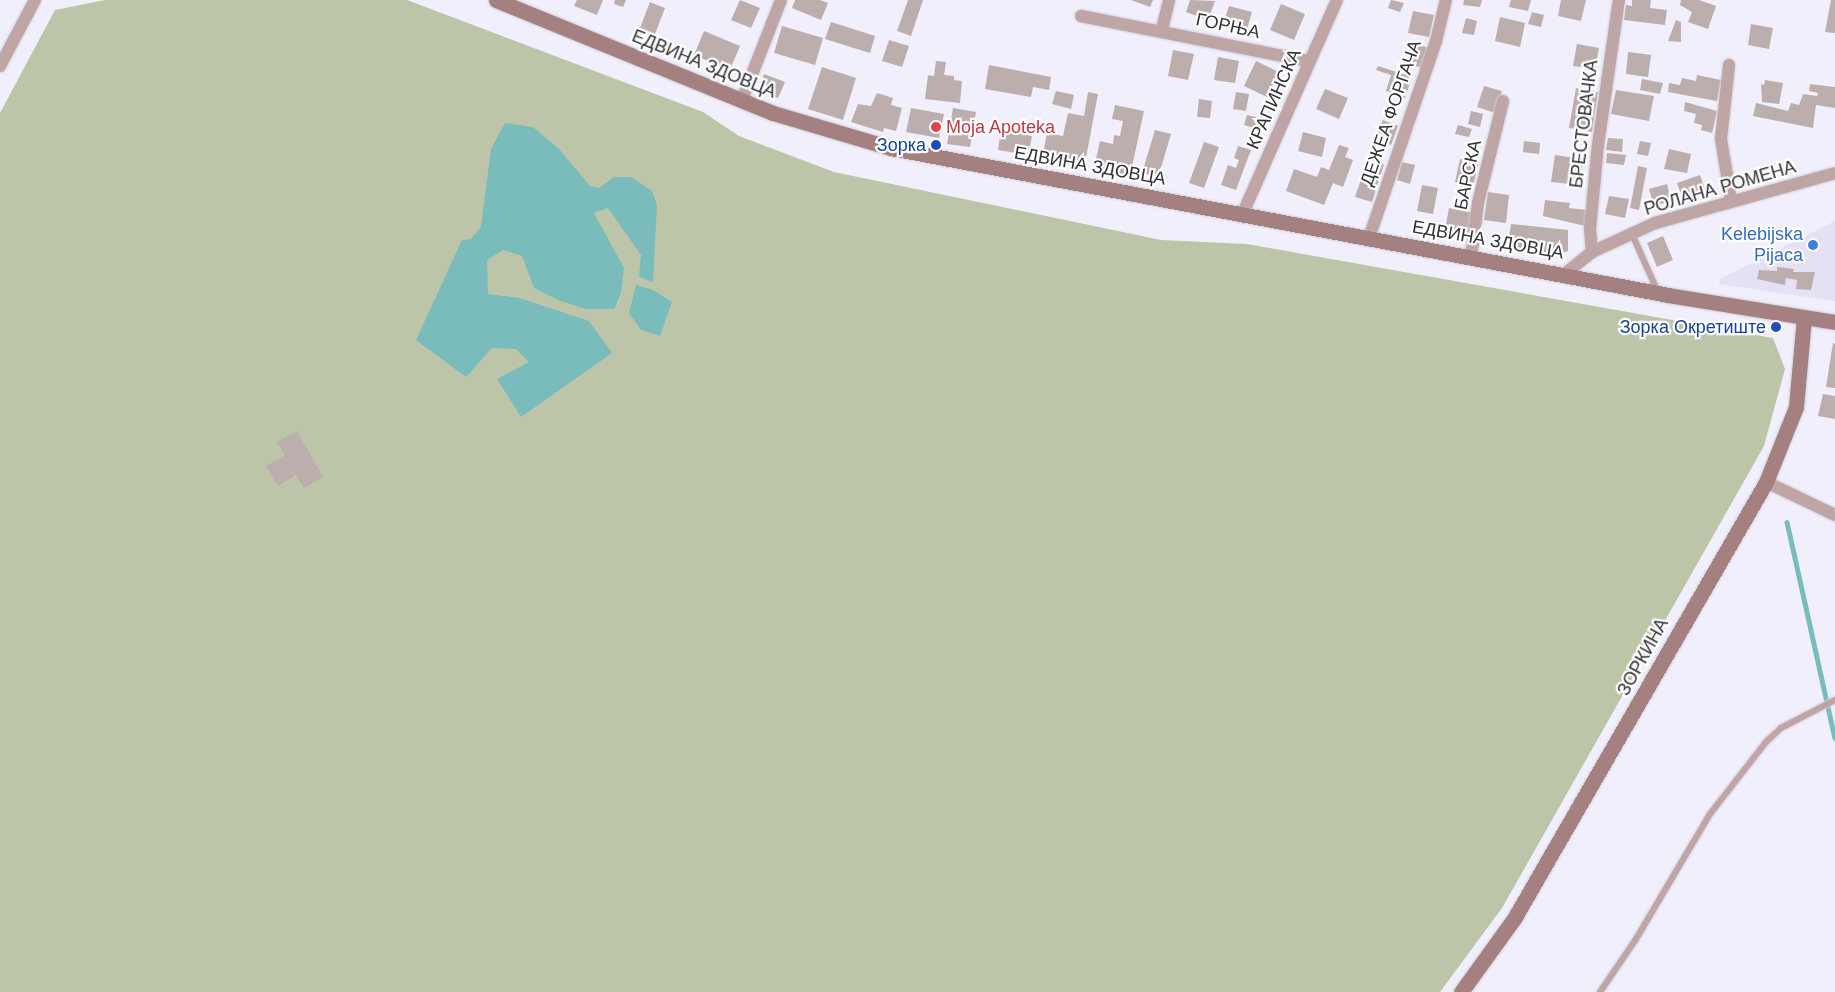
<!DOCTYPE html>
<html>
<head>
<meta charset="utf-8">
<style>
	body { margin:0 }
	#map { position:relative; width:1835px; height:992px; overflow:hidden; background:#f1effb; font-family:Helvetica,sans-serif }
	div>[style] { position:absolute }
	.built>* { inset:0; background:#e5e1f5 }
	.green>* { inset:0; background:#bdc5a8 }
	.water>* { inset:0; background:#7abbbc }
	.stream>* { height:4.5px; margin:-2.25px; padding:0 2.25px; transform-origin:2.25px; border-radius:2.25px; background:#7abbbc }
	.building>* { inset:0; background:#bcaeac }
	.roads { filter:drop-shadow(0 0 1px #cfcdd8) drop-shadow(0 0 1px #cfcdd8) }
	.lane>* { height:6px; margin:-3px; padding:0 3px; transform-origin:3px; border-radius:3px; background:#bfa5a5 }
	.street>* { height:12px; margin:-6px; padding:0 6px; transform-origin:6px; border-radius:6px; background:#bfa5a5 }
	.secondary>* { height:15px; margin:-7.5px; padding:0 7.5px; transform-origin:7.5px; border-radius:7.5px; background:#a58081 }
	.dots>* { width:14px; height:14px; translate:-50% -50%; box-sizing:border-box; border:2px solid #fefefe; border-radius:50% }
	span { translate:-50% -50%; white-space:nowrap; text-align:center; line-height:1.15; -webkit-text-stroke:4.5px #fefefe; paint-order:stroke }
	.street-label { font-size:18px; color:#323136 }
	.health-label { font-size:18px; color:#be3a42 }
	.left { translate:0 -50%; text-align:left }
	.transit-label { font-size:18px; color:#164399 }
	.right { translate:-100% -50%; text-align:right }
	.shop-label { font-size:18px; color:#366cbe }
</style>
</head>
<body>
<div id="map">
	<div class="built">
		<i style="clip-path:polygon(1835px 221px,1835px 301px,1719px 284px,1720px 279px)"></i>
	</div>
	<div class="green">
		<i style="clip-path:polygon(105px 0,407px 0,703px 112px,739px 136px,834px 172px,1161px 240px,1247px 244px,1773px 338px,1785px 369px,1764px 446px,1502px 908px,1440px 992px,0 992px,0 113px,55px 10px)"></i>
	</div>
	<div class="water">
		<i style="clip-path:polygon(505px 123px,533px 127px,559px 149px,590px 186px,599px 188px,614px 177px,631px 177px,652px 191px,657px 205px,653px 282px,639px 277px,641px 255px,608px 208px,594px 213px,624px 268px,621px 293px,614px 309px,586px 309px,560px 301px,534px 288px,522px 256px,503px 250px,487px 260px,488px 294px,519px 298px,589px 321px,612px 353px,521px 417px,497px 379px,529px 362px,516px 349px,492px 348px,466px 377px,416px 340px,462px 240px,471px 239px,481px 227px,491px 149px)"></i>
		<i style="clip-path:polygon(636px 285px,653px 290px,672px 302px,660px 336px,641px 330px,629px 313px)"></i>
	</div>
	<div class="stream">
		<i style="left:1787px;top:522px;width:221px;rotate:77.5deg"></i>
	</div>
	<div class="building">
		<i style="clip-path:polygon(577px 0,603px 0,597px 15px,574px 6px)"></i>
		<i style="clip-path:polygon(615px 0,626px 0,623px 7px,614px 4px)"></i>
		<i style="clip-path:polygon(740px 0,760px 8px,751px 28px,731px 20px)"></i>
		<i style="clip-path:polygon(795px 0,820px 0,828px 3px,821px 20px,792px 8px)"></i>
		<i style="clip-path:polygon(908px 0,923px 0,911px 36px,897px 31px)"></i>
		<i style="clip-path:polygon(1131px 0,1153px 0,1150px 7px)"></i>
		<i style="clip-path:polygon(1190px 0,1215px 1px,1208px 20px,1186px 12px)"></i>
		<i style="clip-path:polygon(1391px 0,1404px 3px,1400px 12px,1388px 8px)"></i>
		<i style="clip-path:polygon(1464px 0,1482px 0,1480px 7px,1463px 5px)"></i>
		<i style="clip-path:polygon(1511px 0,1531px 0,1528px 11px,1509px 7px)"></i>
		<i style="clip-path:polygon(1561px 0,1586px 0,1581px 21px,1558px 16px)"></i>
		<i style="clip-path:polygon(1632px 0,1651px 0,1650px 8px,1667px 10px,1665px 25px,1624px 20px,1626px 5px,1632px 6px)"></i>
		<i style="clip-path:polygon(1681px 0,1699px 0,1716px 6px,1708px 29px,1688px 22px,1692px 12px,1680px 5px)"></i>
		<i style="clip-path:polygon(1831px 0,1835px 0,1835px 33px,1825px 32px)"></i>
		<i style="clip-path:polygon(650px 2px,665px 8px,655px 34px,640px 28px)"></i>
		<i style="clip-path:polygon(1281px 4px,1305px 14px,1294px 40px,1270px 30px)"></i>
		<i style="clip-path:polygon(1229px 6px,1252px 12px,1247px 29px,1224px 22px)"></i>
		<i style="clip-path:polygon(1413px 11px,1434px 15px,1429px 37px,1408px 33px)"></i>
		<i style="clip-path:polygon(1532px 12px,1544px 15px,1541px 27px,1528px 24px)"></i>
		<i style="clip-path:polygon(1500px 17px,1525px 23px,1520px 47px,1495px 41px)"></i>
		<i style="clip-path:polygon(1466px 18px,1477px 21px,1474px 35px,1462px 33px)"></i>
		<i style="clip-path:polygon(1676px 20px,1681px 22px,1681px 42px,1668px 41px)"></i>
		<i style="clip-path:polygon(831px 22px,875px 36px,870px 53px,825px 39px)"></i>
		<i style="clip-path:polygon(1751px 24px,1773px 28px,1769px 49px,1748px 45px)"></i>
		<i style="clip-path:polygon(782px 26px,823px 38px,815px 65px,774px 53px)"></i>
		<i style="clip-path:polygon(704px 31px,740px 46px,730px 70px,694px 55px)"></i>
		<i style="clip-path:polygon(889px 40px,909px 46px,902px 67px,882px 61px)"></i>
		<i style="clip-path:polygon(1414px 43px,1429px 48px,1422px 68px,1407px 63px)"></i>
		<i style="clip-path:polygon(1577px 44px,1599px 48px,1595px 69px,1573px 66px)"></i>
		<i style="clip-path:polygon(1173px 50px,1194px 54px,1188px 80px,1168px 76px)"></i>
		<i style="clip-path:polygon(1628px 52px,1651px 55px,1648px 77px,1626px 74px)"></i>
		<i style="clip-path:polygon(1218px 57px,1239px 61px,1235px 83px,1214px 80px)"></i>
		<i style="clip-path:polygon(936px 61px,946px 62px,944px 75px,954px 76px,954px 80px,962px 81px,960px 103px,925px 99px,928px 75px,934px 76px)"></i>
		<i style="clip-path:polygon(1256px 61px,1279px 72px,1267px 97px,1244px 86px)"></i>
		<i style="clip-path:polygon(989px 65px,1051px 77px,1049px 90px,1033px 87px,1031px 97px,985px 89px)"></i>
		<i style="clip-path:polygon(1378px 66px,1412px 77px,1405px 98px,1386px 91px,1391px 75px,1376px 70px)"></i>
		<i style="clip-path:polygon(822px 67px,856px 78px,843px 120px,808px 109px)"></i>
		<i style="clip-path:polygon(764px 74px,785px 82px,778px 98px,758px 90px)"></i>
		<i style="clip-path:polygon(1697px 75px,1721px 80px,1717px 101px,1668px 92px,1669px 83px,1680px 85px,1682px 78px,1696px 81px)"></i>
		<i style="clip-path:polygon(1642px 79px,1663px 83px,1660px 94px,1640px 90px)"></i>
		<i style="clip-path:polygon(1765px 80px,1783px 83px,1779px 104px,1762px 102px,1761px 84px,1764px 85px)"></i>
		<i style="clip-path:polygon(1810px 84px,1835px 87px,1835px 108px,1816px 105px,1813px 128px,1753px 116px,1756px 103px,1788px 111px,1791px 103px,1799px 105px,1803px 94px,1817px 96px,1818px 93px,1809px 91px)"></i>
		<i style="clip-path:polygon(1484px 86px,1502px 91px,1495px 113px,1477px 107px)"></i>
		<i style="clip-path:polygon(1576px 88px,1598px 92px,1592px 132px,1569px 128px)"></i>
		<i style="clip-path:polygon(1325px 89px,1348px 98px,1339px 119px,1316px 109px)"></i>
		<i style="clip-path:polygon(1616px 90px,1654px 96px,1649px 121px,1611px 114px)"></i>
		<i style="clip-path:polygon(1056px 91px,1074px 95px,1071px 109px,1052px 104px)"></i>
		<i style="clip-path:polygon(1088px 92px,1098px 94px,1084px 168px,1042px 160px,1047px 133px,1063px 136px,1068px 113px,1084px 116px)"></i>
		<i style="clip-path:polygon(1236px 92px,1249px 94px,1246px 111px,1233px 109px)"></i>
		<i style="clip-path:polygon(877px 93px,893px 98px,891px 105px,902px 108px,896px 131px,884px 128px,883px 132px,851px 122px,858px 104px,871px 106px)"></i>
		<i style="clip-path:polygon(1199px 99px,1212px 101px,1210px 118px,1197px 117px)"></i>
		<i style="clip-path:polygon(1685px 102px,1717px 111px,1712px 133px,1701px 130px,1702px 125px,1694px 123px,1696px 114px,1684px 111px)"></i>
		<i style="clip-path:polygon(1115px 105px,1144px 111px,1130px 176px,1094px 168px,1100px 141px,1113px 144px,1114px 135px,1120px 136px,1123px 121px,1112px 119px)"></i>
		<i style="clip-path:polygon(911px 108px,944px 114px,939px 138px,906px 132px)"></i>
		<i style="clip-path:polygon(953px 108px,976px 112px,970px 147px,947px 144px)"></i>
		<i style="clip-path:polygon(1471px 111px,1483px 114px,1480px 127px,1468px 124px)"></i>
		<i style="clip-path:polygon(1247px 115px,1265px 119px,1262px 130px,1244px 125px)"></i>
		<i style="clip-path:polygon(1383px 120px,1398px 126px,1391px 145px,1375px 140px)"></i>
		<i style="clip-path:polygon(1458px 125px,1472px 129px,1469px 137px,1455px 134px)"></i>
		<i style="clip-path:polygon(1001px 130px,1032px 136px,1028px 155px,998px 150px)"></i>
		<i style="clip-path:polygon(1155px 130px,1171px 134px,1158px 178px,1142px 173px)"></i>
		<i style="clip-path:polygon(1303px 132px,1326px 138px,1322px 157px,1298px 151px)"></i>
		<i style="clip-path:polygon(1608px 138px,1623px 139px,1622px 152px,1606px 150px)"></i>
		<i style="clip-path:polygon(1524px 141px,1540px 143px,1539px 154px,1523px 152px)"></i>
		<i style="clip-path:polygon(1640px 141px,1651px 143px,1648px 156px,1637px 154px)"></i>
		<i style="clip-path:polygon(1204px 142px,1219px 147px,1204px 188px,1189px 183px)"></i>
		<i style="clip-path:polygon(1339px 145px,1349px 148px,1345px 157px,1353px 160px,1343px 187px,1333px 183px,1324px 205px,1286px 191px,1294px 169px,1317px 177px,1321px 167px,1329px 170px)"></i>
		<i style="clip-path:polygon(1238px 146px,1251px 150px,1236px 190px,1221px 185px,1228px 165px,1236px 168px,1239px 160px,1234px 158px)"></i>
		<i style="clip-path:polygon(1669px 149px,1691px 154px,1687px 173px,1664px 169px)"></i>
		<i style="clip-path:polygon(1607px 153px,1626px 155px,1624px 165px,1606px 163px)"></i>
		<i style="clip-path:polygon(1555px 155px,1583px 159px,1580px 185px,1551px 182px)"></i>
		<i style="clip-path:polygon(1368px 159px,1384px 164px,1372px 202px,1355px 197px)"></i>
		<i style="clip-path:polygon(1460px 159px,1479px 162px,1473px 186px,1455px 182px)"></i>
		<i style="clip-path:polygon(1402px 162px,1415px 165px,1410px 184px,1397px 180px)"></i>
		<i style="clip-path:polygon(1638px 166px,1647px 168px,1639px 210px,1630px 208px)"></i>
		<i style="clip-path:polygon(1700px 175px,1706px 192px,1683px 200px,1677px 183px)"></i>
		<i style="clip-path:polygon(1667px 184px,1671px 201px,1654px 206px,1649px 189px)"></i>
		<i style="clip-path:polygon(1422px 185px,1438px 188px,1433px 214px,1417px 211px)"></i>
		<i style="clip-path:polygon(1488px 192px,1509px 195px,1506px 223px,1484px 220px)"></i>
		<i style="clip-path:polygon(1609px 196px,1629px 199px,1625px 218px,1605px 214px)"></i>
		<i style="clip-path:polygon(1545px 200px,1570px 203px,1569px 208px,1587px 210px,1585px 226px,1543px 216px)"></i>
		<i style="clip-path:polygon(1449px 208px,1471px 212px,1468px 234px,1445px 230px)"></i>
		<i style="clip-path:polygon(1511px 224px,1568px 230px,1568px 251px,1555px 256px,1507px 249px)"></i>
		<i style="clip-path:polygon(1663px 236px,1673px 260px,1657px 267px,1647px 243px)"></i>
		<i style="clip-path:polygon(1777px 267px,1794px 269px,1793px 272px,1815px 272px,1811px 290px,1796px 289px,1797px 280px,1786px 278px,1785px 285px,1757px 279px,1759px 270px,1777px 271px)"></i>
		<i style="clip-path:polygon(1833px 343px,1835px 344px,1835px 388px,1826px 387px)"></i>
		<i style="clip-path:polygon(1823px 394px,1835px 396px,1835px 419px,1818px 416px)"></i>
		<i style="clip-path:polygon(297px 431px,323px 477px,304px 488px,296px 475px,278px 486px,266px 466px,285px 455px,277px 442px)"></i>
	</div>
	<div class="roads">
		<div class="lane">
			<i style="left:1632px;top:234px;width:64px;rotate:65.9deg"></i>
			<i style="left:1600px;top:992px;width:64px;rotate:-55.8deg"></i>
			<i style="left:1636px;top:939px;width:145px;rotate:-59.4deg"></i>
			<i style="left:1710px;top:814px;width:91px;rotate:-52.1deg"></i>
			<i style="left:1766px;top:742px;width:21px;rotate:-43deg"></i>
			<i style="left:1781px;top:728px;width:61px;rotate:-27.4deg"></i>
		</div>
		<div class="street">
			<i style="left:1081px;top:16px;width:232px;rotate:11.2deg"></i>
			<i style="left:1162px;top:29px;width:30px;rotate:-76deg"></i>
			<i style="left:1729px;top:65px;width:74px;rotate:96.2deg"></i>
			<i style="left:1721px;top:139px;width:62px;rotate:80.7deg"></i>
			<i style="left:0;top:66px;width:75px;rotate:-62.1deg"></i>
			<i style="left:742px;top:100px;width:107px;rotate:-68.7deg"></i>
			<i style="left:1243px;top:213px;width:233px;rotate:-66.2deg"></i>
			<i style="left:1369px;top:238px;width:208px;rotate:-71.2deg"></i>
			<i style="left:1436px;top:41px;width:42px;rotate:-76.3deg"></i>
			<i style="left:1592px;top:252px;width:23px;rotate:-95deg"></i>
			<i style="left:1590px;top:229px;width:84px;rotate:-84.6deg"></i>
			<i style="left:1598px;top:145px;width:147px;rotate:-81.8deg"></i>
			<i style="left:1471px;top:257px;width:54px;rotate:-82.6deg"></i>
			<i style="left:1478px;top:203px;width:105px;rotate:-76.2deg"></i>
			<i style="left:1566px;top:273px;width:33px;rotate:-39deg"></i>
			<i style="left:1592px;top:252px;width:69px;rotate:-24.7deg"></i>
			<i style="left:1655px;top:223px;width:187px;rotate:-15.5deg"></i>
			<i style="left:1766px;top:482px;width:76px;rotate:25.6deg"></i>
		</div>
		<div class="secondary">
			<i style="left:496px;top:0;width:299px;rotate:22.2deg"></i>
			<i style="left:773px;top:113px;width:123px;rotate:16.5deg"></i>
			<i style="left:891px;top:148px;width:791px;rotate:10.71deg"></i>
			<i style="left:1668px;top:295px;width:169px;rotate:9.2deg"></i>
			<i style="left:1461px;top:992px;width:92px;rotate:-54.2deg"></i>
			<i style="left:1515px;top:917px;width:502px;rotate:-60.01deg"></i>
			<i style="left:1766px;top:482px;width:81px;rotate:-68.2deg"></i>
			<i style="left:1796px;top:407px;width:89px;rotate:-84.9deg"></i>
		</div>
	</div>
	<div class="dots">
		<i style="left:936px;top:127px;background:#e0444e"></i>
		<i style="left:936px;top:145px;background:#1a4fb4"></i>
		<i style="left:1813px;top:245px;background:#3f7fe0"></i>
		<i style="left:1776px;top:327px;background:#1a4fb4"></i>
	</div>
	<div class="street-label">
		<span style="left:1228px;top:26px;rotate:12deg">ГОРЊА</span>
		<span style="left:704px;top:64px;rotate:22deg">ЕДВИНА ЗДОВЦА</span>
		<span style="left:1274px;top:99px;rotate:-66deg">КРАПИНСКА</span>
		<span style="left:1391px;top:113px;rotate:-71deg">ДЕЖЕА ФОРГАЧА</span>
		<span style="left:1584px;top:124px;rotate:-83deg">БРЕСТОВАЧКА</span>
		<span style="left:1090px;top:166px;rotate:10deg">ЕДВИНА ЗДОВЦА</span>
		<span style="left:1468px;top:175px;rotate:-78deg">БАРСКА</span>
		<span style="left:1720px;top:188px;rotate:-16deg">РОЛАНА РОМЕНА</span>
		<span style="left:1488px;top:240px;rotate:10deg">ЕДВИНА ЗДОВЦА</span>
		<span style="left:1643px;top:657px;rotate:-61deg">ЗОРКИНА</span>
	</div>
	<div class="health-label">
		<span class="left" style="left:946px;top:127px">Moja Apoteka</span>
	</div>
	<div class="transit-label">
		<span class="right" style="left:926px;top:145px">Зорка</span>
		<span class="right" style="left:1766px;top:327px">Зорка Окретиште</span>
	</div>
	<div class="shop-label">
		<span class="right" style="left:1803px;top:245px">Kelebijska<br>Pijaca</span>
	</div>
</div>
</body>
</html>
